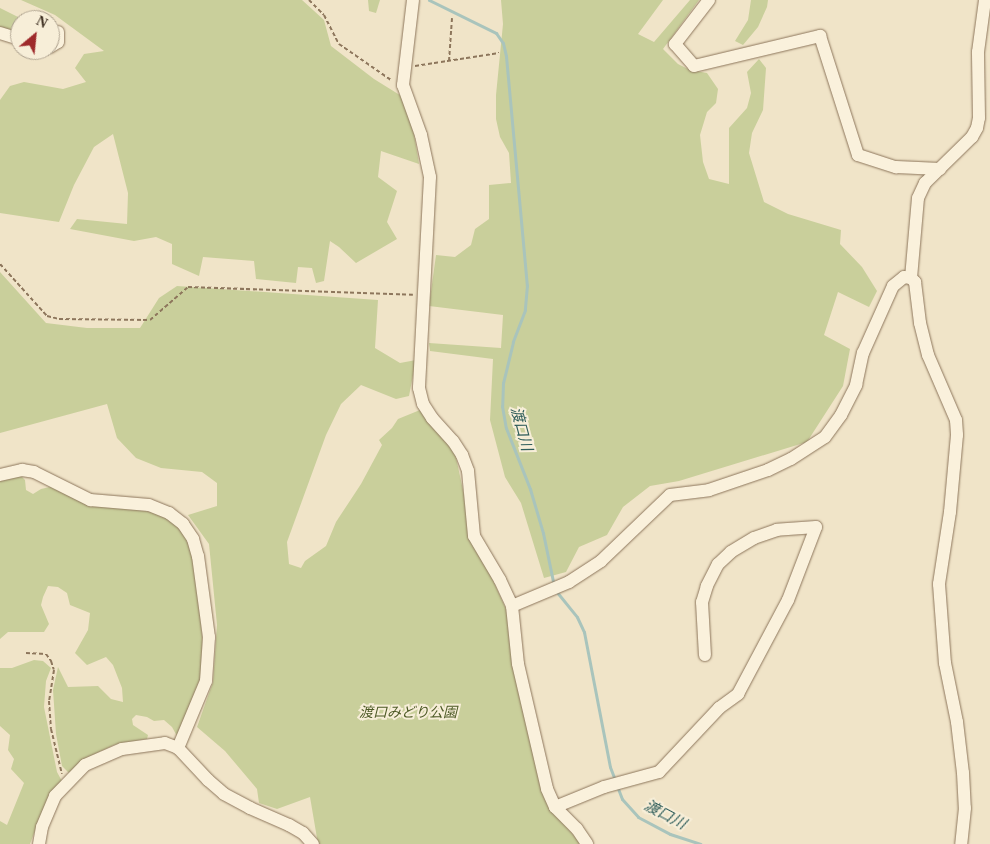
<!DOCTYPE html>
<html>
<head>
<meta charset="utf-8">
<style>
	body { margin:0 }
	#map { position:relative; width:990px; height:844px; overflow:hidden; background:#f0e4c8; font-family:"Times New Roman","Noto Sans JP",serif }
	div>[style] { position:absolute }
	.green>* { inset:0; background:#c9cf9b }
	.stream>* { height:3px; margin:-1.5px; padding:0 1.5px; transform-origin:1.5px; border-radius:1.5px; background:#a9c4bc }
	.path>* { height:2px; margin-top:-1px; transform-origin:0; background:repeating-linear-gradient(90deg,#8d765c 0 4px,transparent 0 6.5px) }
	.roads { filter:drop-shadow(0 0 1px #8d765c) drop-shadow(0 0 1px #8d765c) }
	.minor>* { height:12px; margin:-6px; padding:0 6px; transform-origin:6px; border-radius:6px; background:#faf1dc }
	span { translate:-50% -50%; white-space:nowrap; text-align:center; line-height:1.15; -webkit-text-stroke:4px #f7eed8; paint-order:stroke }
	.park-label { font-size:14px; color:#4d5a26; font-style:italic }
	.water-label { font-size:15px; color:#2f5d5a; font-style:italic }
	.north { position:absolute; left:10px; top:10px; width:50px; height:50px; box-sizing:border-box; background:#f7eed8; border:1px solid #ada18e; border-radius:50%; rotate:28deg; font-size:14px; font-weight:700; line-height:20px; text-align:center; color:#3d2e20 }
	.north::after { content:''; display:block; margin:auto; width:18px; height:22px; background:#9e2a2b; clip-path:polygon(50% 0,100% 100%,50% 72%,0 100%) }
</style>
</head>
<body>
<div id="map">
	<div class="green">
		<i style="clip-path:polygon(21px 0,302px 0,324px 20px,331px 46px,374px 79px,403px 97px,414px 134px,419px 164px,381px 151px,378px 177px,397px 191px,387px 222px,397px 239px,356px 263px,339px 247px,330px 241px,324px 281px,316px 283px,312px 268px,298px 267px,296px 283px,256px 279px,254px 261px,203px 257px,199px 276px,172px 264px,172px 244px,156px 237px,134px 241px,70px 229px,77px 219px,127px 224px,128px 193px,113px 134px,94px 147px,74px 185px,59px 222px,0 213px,0 100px,10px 86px,24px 82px,63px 89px,86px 82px,75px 68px,84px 54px,104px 51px,55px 15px)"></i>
		<i style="clip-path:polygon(368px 0,380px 0,376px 13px,369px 11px)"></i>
		<i style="clip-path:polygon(501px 0,663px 0,638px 34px,654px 42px,690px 0,699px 0,663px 49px,678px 64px,690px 70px,707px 73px,718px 89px,716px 103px,707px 112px,700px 135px,703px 162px,709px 179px,729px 184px,729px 128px,747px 108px,751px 93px,747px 72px,759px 59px,766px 68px,763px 110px,752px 133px,749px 153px,764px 202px,788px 214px,841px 230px,840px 244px,862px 267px,877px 291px,869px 307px,838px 292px,824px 335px,850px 349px,843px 386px,807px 442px,679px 481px,650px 486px,623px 507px,607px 535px,579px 547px,566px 572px,544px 578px,521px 503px,505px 477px,490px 420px,493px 359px,430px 351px,429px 343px,501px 348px,503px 315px,429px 306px,436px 255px,455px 257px,471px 245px,475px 229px,489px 219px,489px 185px,511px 183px,509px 153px,500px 137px,496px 119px,496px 95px,503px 24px)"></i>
		<i style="clip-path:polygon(751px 0,768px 0,767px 7px,758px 27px,743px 45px,735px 41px,748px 20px)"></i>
		<i style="clip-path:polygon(0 8px,24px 20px,20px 20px,20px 33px,0 28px)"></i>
		<i style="clip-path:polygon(0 272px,46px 323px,87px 328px,140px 328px,159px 298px,177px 286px,378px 300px,375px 348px,400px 363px,416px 360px,409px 396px,396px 399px,361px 385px,341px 404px,326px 435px,287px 542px,289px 564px,301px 568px,305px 561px,326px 546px,336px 522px,361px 484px,382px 445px,379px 440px,392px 428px,398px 419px,420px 410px,455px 453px,473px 536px,506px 609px,551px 809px,581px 844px,318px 844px,310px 797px,277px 809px,259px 803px,257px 789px,225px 751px,197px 727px,213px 682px,217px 625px,209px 544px,188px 515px,217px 506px,217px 483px,202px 472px,161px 468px,136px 458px,117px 438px,107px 404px,0 433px)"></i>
		<i style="clip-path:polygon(21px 476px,25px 480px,26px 490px,33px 494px,41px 489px,54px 486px,124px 507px,156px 513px,172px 521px,183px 532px,190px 547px,196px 570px,205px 667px,177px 736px,172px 727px,164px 720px,154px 721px,147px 717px,136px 715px,132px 719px,133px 725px,148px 735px,147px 739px,114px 745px,95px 754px,70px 774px,62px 766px,56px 734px,53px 690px,58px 667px,68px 687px,98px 686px,111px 699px,123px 702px,122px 688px,113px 665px,106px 657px,87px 665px,75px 653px,88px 630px,90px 613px,70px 605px,67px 593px,58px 587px,48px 586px,43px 597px,41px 605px,49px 624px,44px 632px,8px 632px,0 639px,0 481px)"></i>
		<i style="clip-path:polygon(34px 660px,43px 661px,51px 668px,46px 681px,44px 707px,57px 772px,63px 783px,42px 812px,30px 844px,0 844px,0 821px,7px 825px,24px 783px,11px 769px,14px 759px,8px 750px,10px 735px,0 726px,0 668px,12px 668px)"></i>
	</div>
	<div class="stream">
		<i style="left:429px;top:0;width:75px;rotate:26.2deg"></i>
		<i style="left:496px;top:33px;width:12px;rotate:55deg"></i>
		<i style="left:503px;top:43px;width:13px;rotate:77deg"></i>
		<i style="left:506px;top:56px;width:230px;rotate:84.8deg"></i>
		<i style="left:527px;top:285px;width:25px;rotate:95deg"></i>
		<i style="left:525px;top:310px;width:34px;rotate:111deg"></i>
		<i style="left:513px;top:342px;width:42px;rotate:103.7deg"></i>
		<i style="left:503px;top:383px;width:23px;rotate:92deg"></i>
		<i style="left:502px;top:406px;width:22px;rotate:80deg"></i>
		<i style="left:506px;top:428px;width:66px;rotate:68.5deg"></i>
		<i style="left:530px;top:489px;width:46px;rotate:73.5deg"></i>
		<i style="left:543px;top:533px;width:54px;rotate:78.3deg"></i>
		<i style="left:556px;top:591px;width:33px;rotate:51deg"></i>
		<i style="left:577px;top:617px;width:17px;rotate:65deg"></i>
		<i style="left:584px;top:632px;width:137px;rotate:79.1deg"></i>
		<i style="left:610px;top:767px;width:14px;rotate:69deg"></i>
		<i style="left:617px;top:786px;width:14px;rotate:69deg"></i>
		<i style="left:622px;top:799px;width:24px;rotate:48deg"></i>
		<i style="left:638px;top:817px;width:36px;rotate:28deg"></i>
		<i style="left:670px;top:834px;width:32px;rotate:18deg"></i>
	</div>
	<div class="path">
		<i style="left:309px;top:0;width:21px;rotate:45deg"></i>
		<i style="left:324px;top:15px;width:33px;rotate:63deg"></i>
		<i style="left:339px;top:44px;width:63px;rotate:34.7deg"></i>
		<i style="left:449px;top:61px;width:43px;rotate:-86deg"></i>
		<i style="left:415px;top:66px;width:85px;rotate:-8.8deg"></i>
		<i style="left:0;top:264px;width:70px;rotate:47.9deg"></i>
		<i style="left:47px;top:316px;width:12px;rotate:14deg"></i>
		<i style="left:59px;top:319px;width:91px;rotate:0.6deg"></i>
		<i style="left:150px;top:320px;width:50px;rotate:-41deg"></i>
		<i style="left:188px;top:287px;width:225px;rotate:2deg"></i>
		<i style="left:26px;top:653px;width:20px;rotate:3deg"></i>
		<i style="left:46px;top:654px;width:9px;rotate:54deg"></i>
		<i style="left:51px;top:661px;width:9px;rotate:72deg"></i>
		<i style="left:54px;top:670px;width:31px;rotate:99deg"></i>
		<i style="left:49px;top:701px;width:28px;rotate:86deg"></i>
		<i style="left:51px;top:729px;width:46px;rotate:76.3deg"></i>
	</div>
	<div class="roads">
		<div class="minor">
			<i style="left:413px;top:0;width:86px;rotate:96.7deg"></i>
			<i style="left:403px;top:85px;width:53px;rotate:70.2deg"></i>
			<i style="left:421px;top:135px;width:43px;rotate:77.9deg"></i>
			<i style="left:430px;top:177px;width:211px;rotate:93deg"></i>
			<i style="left:419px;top:388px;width:16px;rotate:76deg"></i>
			<i style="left:423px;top:404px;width:17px;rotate:57deg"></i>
			<i style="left:432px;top:418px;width:31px;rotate:48deg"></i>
			<i style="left:453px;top:441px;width:17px;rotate:57deg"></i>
			<i style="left:462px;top:455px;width:17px;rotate:69deg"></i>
			<i style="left:468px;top:471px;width:65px;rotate:84.7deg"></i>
			<i style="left:474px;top:536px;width:51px;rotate:59.4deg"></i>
			<i style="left:500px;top:580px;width:29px;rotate:65deg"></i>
			<i style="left:512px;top:606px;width:58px;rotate:84.1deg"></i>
			<i style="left:518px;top:664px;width:128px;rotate:76.9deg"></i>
			<i style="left:547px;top:789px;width:20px;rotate:66deg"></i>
			<i style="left:555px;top:807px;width:31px;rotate:45deg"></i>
			<i style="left:577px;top:829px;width:18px;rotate:56deg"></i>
			<i style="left:709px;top:0;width:56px;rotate:127.7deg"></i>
			<i style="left:675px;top:44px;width:29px;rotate:49deg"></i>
			<i style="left:694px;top:66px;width:130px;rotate:-13.4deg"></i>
			<i style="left:820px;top:36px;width:125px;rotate:72.3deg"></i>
			<i style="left:858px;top:155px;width:40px;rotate:18deg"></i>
			<i style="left:896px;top:167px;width:44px;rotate:2.6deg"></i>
			<i style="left:0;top:33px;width:21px;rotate:17deg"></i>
			<i style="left:50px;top:47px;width:9px;rotate:-32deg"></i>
			<i style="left:58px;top:42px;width:10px;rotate:-90deg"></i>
			<i style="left:911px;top:278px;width:80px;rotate:-85deg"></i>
			<i style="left:918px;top:198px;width:17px;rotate:-65deg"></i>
			<i style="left:925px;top:183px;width:66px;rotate:-44.4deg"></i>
			<i style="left:972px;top:137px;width:10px;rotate:-61deg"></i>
			<i style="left:977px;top:128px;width:10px;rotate:-79deg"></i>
			<i style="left:979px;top:118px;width:66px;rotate:-90.9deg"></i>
			<i style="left:978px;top:52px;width:52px;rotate:-82.3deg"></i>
			<i style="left:0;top:475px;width:23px;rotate:-13deg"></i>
			<i style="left:22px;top:470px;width:12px;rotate:9deg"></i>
			<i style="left:34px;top:472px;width:63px;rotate:26.6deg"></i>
			<i style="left:90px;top:500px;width:59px;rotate:4.8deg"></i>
			<i style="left:149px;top:505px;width:22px;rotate:22deg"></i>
			<i style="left:169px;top:513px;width:18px;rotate:38deg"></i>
			<i style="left:183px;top:524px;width:18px;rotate:56deg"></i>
			<i style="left:193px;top:539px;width:18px;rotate:74deg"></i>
			<i style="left:198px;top:556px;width:82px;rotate:82.3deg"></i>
			<i style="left:209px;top:637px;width:44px;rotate:93.9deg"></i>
			<i style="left:206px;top:681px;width:73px;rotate:112.7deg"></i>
			<i style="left:512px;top:606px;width:62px;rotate:-22.8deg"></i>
			<i style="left:569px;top:582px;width:38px;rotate:-33deg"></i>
			<i style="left:601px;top:561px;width:95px;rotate:-43.7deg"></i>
			<i style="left:670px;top:495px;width:39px;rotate:-7deg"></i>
			<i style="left:709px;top:490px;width:62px;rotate:-18.7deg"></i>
			<i style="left:768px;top:470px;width:25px;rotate:-26deg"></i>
			<i style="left:791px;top:459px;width:40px;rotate:-32.9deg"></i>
			<i style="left:825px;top:437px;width:27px;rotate:-54deg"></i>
			<i style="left:841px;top:415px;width:34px;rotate:-63deg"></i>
			<i style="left:856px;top:385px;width:33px;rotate:-78deg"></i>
			<i style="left:863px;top:353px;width:73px;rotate:-65.9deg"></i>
			<i style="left:893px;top:286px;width:14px;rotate:-39deg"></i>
			<i style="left:904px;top:277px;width:7px;rotate:8deg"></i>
			<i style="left:911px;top:278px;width:6px;rotate:45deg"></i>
			<i style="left:915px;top:282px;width:41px;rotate:83deg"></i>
			<i style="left:920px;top:323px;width:33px;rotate:76deg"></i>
			<i style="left:928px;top:355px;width:71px;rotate:66.7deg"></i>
			<i style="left:956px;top:420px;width:15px;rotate:86deg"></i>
			<i style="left:957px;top:435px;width:77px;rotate:95.2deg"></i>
			<i style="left:950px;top:512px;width:73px;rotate:98.7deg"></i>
			<i style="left:939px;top:584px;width:79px;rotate:85.7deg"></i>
			<i style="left:945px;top:663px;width:60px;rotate:78.5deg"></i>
			<i style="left:957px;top:722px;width:51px;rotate:83.3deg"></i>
			<i style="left:963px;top:773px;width:35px;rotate:87deg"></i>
			<i style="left:965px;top:808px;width:36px;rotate:96deg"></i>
			<i style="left:555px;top:807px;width:53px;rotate:-22.2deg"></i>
			<i style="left:604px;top:787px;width:57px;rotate:-15.3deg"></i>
			<i style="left:659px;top:772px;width:88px;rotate:-46.8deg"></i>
			<i style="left:719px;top:708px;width:24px;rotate:-36deg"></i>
			<i style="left:738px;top:694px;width:106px;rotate:-62deg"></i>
			<i style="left:788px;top:600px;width:78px;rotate:-69deg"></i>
			<i style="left:816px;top:527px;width:39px;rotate:176deg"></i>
			<i style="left:777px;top:530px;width:24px;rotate:161deg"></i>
			<i style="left:754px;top:538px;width:27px;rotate:149deg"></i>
			<i style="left:731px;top:552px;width:18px;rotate:137deg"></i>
			<i style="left:718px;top:564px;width:25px;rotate:117deg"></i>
			<i style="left:707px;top:586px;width:17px;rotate:107deg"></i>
			<i style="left:702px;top:602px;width:53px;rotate:86.8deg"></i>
			<i style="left:39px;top:844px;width:17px;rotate:-80deg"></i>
			<i style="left:42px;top:827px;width:34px;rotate:-67deg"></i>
			<i style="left:55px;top:796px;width:43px;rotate:-45.9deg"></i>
			<i style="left:85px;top:765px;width:40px;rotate:-23.4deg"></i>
			<i style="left:122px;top:749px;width:43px;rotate:-7.9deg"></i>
			<i style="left:165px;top:743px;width:14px;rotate:21deg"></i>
			<i style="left:178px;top:748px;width:44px;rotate:46.8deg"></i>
			<i style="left:208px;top:780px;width:21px;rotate:41deg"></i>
			<i style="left:224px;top:794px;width:30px;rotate:28deg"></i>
			<i style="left:250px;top:808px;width:43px;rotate:23.6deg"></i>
			<i style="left:289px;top:825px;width:16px;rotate:30deg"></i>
			<i style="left:303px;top:833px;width:15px;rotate:48deg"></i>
		</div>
	</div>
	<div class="park-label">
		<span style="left:408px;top:713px">渡口みどり公園</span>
	</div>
	<div class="water-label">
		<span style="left:521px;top:429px;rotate:75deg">渡口川</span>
		<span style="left:665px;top:815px;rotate:28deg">渡口川</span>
	</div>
	<div class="north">N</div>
</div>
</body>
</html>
